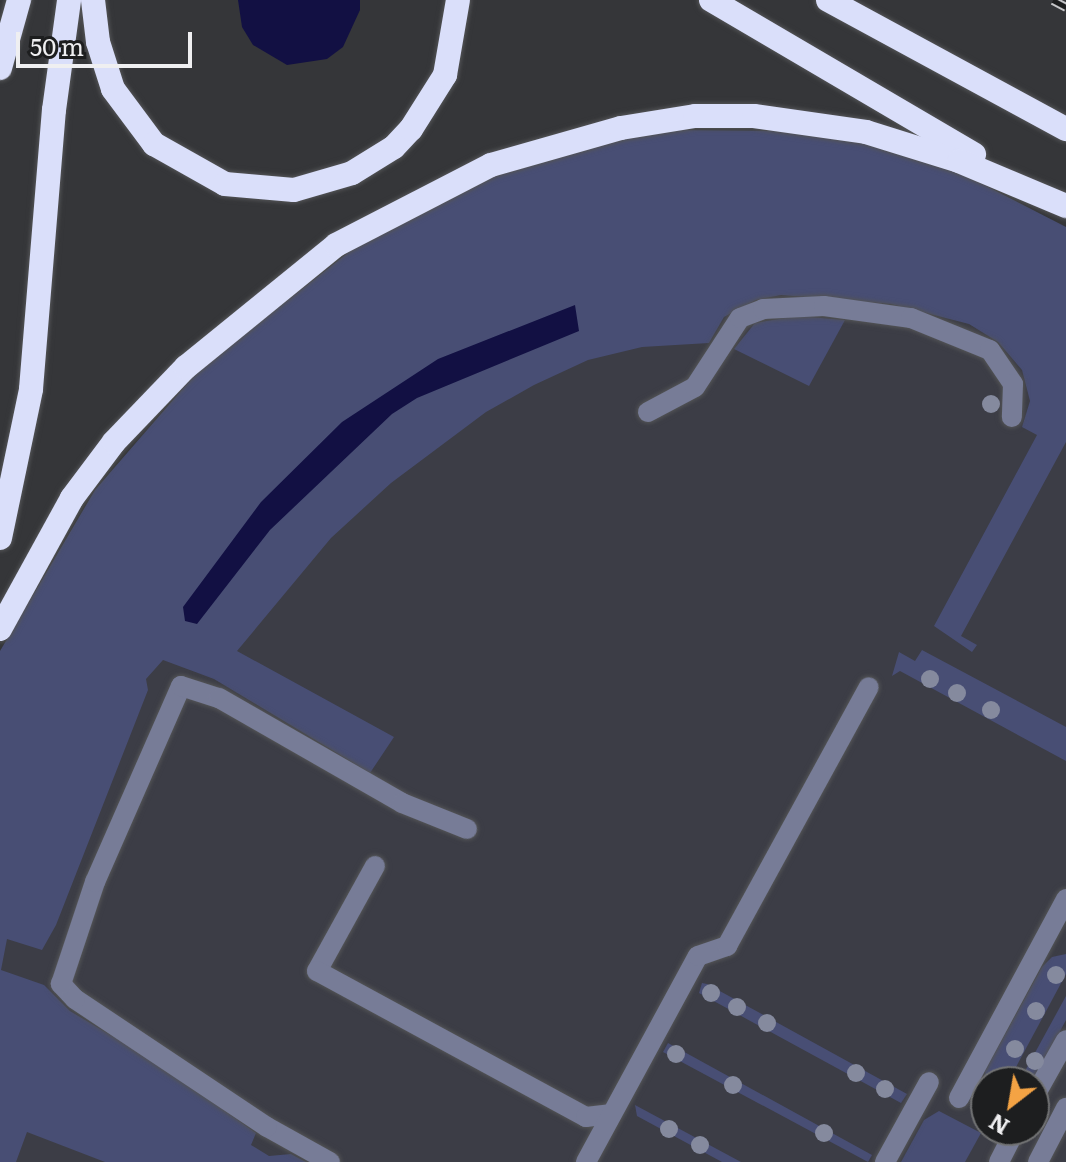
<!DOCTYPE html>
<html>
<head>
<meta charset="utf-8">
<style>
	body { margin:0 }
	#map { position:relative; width:1066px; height:1162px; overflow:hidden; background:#353639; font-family:Literata,serif }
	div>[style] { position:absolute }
	.built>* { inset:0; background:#3c3d46 }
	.green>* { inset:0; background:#484e74 }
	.water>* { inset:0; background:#121043 }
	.roads { filter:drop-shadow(0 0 2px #535456) drop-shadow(0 0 2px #535456) }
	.minor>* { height:20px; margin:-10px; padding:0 10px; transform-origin:10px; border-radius:10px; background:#777c97 }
	.highway>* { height:24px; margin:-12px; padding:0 12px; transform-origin:12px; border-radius:12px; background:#dadffa }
	.rail>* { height:9px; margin-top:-4.5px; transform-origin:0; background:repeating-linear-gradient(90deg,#1d1e1f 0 18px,#c6c6c9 0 36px); box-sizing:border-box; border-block:2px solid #c6c6c9 }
	.trees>* { width:18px; height:18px; margin:-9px; border-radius:50%; background:#858a9e }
	span { translate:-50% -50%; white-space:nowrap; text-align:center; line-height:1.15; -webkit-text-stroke:6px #1d1e1f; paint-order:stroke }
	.north { position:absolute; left:970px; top:1066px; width:80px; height:80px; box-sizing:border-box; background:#1d1e1f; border:2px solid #717273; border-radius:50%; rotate:211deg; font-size:22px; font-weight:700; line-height:32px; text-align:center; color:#efeff1 }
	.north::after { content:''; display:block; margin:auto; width:28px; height:36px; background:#f4a344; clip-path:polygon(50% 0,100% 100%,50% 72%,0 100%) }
	.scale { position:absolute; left:16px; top:32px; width:176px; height:36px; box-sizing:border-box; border:4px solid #efeff1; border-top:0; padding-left:10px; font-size:24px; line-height:28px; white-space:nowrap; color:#efeff1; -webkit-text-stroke:6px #1d1e1f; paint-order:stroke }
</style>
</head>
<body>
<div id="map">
	<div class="built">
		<i style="clip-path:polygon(evenodd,1066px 253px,1066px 1162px,0 1162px,0 750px,216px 371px,1066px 253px,986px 1082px,1034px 1082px,1034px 1130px,986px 1130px,986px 1082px)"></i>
	</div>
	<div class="green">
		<i style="clip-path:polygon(673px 130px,801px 131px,855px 139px,957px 171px,1066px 227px,1066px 442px,961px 636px,977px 645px,972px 652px,934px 626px,1037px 435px,1022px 427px,1030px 401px,1022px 370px,998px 342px,969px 324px,891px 304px,781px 295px,756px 300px,724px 317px,709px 343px,642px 347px,588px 360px,534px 385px,486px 412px,391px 483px,331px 538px,237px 651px,394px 737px,370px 773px,214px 679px,163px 660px,146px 679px,148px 690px,56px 925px,42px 950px,7px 939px,1px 970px,44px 985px,70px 1011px,156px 1062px,256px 1133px,251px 1145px,269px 1156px,291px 1154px,306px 1162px,105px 1162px,27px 1132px,16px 1162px,0 1162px,0 651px,95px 490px,199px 370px,354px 248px,493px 177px,619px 139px)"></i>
		<i style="clip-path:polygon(797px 316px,845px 320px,809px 386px,734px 349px,755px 323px)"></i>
		<i style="clip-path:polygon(922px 650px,1066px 727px,1066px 761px,900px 671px,892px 676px,899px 652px,915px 661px)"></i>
		<i style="clip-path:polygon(1066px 954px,1066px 974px,1008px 1082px,986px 1082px,985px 1071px,1042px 967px,1052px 957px)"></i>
		<i style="clip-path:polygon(702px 983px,707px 984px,907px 1094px,901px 1103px,699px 993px)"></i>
		<i style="clip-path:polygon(1066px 996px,1066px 1020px,1033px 1082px,1019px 1082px)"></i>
		<i style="clip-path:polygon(668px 1043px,872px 1155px,868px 1162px,663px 1052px)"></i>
		<i style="clip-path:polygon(635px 1105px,741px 1162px,722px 1162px,637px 1116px)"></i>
		<i style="clip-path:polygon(939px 1111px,981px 1133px,965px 1162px,901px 1162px,924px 1120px)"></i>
	</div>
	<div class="water">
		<i style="clip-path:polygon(238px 0,360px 0,360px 10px,343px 47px,327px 59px,287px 65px,253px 45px,242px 27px)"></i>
		<i style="clip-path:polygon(575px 305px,579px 331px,417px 398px,392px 414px,270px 530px,197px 624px,185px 621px,183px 607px,261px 502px,342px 422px,438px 359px)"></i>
	</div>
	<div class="roads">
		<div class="minor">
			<i style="left:648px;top:412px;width:53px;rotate:-28deg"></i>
			<i style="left:695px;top:387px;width:82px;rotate:-56.9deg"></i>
			<i style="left:740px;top:318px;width:25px;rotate:-21deg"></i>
			<i style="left:763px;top:309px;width:61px;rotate:-2.8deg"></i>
			<i style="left:824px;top:306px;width:88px;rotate:7.9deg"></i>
			<i style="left:911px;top:318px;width:85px;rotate:22.1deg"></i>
			<i style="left:990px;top:350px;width:41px;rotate:55.9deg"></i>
			<i style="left:1013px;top:384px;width:33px;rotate:92deg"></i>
			<i style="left:375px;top:866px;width:120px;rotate:118.9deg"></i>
			<i style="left:317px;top:971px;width:306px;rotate:28.5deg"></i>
			<i style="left:586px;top:1117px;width:26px;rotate:-7deg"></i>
			<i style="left:1034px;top:1097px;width:65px;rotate:-60.7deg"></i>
			<i style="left:959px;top:1098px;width:226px;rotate:-61.7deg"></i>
			<i style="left:330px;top:1162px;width:72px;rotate:-150.9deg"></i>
			<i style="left:267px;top:1127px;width:231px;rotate:-146.3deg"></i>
			<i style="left:75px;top:999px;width:21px;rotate:-133deg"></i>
			<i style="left:61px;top:984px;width:108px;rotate:-71.6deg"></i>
			<i style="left:95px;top:882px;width:214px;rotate:-66.3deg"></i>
			<i style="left:181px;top:686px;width:40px;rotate:18deg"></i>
			<i style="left:219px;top:698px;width:211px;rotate:29.8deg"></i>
			<i style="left:402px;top:803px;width:70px;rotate:21.8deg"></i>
			<i style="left:586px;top:1162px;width:234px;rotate:-61.5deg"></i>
			<i style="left:698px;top:956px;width:31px;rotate:-19deg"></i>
			<i style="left:727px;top:946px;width:295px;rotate:-61.3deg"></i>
			<i style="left:885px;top:1162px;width:91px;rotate:-61.2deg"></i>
			<i style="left:999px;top:1162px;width:36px;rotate:-63deg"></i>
			<i style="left:1038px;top:1162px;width:61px;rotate:-62.6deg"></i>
		</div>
		<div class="highway">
			<i style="left:93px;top:0;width:42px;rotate:83.2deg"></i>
			<i style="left:98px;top:42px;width:49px;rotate:72.3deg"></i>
			<i style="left:113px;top:89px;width:69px;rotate:53.3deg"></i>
			<i style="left:154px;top:144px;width:81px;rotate:29.4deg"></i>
			<i style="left:225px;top:184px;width:69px;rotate:5deg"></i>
			<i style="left:294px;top:190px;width:60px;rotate:-16.3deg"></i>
			<i style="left:352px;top:173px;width:49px;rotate:-31.8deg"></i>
			<i style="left:394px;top:147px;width:25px;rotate:-47deg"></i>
			<i style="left:411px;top:129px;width:64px;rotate:-57.8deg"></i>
			<i style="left:445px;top:75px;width:76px;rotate:-80.2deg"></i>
			<i style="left:711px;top:0;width:305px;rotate:30.4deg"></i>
			<i style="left:828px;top:0;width:271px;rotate:28.5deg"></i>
			<i style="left:0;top:68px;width:71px;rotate:-74.4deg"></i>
			<i style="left:0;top:538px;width:152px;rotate:-78.2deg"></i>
			<i style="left:31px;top:389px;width:280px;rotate:-85.3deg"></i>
			<i style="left:54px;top:110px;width:111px;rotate:-82.2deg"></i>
			<i style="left:0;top:629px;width:149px;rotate:-61.2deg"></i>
			<i style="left:72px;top:498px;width:70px;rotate:-53.1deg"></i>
			<i style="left:114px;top:442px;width:104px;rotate:-46.2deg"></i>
			<i style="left:186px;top:367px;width:193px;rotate:-39.1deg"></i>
			<i style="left:336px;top:245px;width:174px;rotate:-27.3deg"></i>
			<i style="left:491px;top:165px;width:135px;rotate:-15.9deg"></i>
			<i style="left:621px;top:128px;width:75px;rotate:-9.2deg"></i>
			<i style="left:695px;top:116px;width:59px"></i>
			<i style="left:754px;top:116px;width:113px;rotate:8.1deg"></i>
			<i style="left:866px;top:132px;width:97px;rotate:17.3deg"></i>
			<i style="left:959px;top:161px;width:116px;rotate:22.8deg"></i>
		</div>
	</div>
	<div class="rail">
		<i style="left:1053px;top:0;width:15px;rotate:28deg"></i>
	</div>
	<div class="trees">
		<i style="left:991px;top:404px"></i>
		<i style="left:930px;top:679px"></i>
		<i style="left:957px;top:693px"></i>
		<i style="left:991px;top:710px"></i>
		<i style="left:1056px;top:975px"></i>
		<i style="left:711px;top:993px"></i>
		<i style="left:737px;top:1007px"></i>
		<i style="left:1036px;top:1011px"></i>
		<i style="left:767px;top:1023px"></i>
		<i style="left:1015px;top:1049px"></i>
		<i style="left:676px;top:1054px"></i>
		<i style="left:1035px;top:1061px"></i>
		<i style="left:856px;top:1073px"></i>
		<i style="left:733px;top:1085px"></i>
		<i style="left:885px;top:1089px"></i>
		<i style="left:669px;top:1129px"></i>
		<i style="left:824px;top:1133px"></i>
		<i style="left:700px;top:1145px"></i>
	</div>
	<div class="north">N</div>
	<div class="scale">50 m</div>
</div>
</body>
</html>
